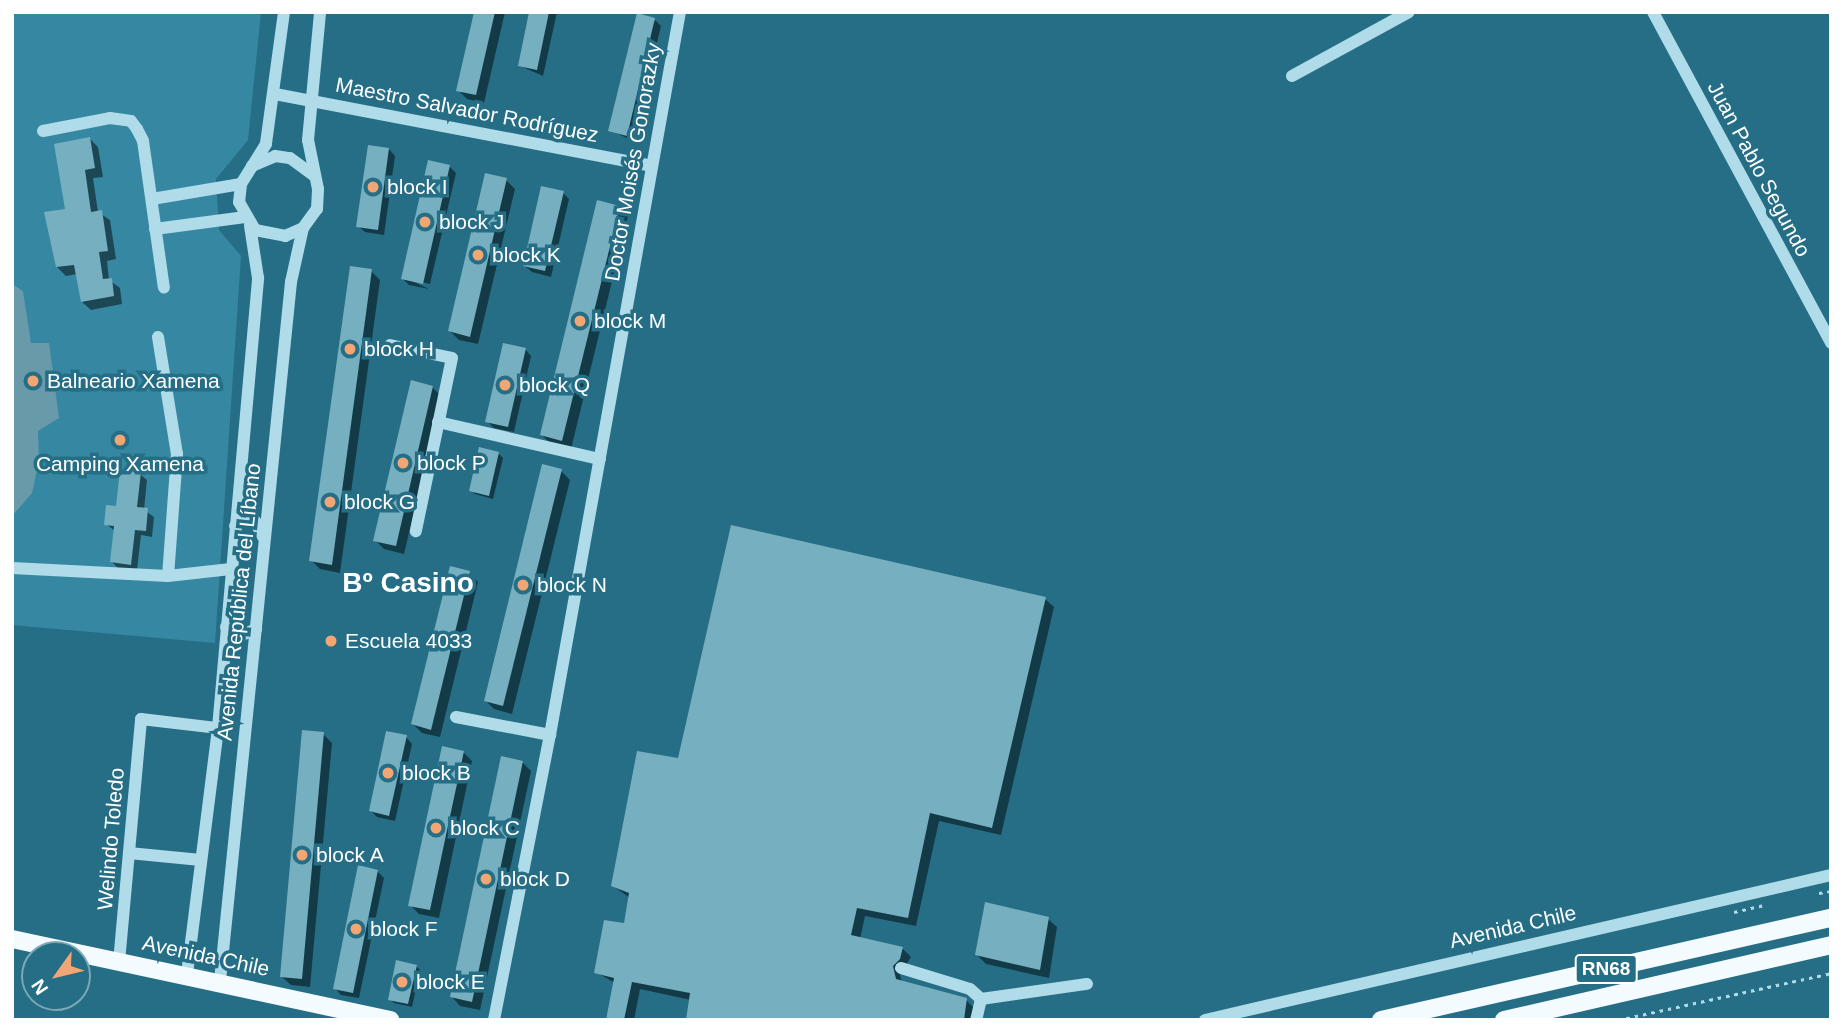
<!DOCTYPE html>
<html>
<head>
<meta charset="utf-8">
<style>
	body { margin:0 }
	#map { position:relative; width:1843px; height:1032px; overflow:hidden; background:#256e86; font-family:Arial,sans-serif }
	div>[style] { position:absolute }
	.green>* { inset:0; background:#3688a2 }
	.water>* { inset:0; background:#699aaa }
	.shadow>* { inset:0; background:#0007 }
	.building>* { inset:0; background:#76afc0 }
	.path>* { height:2.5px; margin-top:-1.25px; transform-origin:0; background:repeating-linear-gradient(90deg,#b0dbe9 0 3.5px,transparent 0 8.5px) }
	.minor>* { height:12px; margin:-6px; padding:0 6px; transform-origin:6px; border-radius:6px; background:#b0dbe9 }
	.major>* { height:18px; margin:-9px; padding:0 9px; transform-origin:9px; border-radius:9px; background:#f3fbfe }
	.dots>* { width:19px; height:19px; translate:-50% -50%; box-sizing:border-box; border:4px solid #256e86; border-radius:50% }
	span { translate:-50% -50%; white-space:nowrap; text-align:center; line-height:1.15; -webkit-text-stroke:7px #256e86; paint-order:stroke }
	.shield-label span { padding:2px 5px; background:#256e86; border:2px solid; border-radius:5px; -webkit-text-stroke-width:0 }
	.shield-label { font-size:19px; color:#fff; font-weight:700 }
	.street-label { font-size:21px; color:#fff }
	.poi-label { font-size:21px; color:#fff }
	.left { translate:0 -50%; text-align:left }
	.district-label { font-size:28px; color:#fff; font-weight:700 }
	.frame { position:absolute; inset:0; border:14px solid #fff; pointer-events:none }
	.north { position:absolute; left:21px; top:941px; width:70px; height:70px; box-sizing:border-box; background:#256e86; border:2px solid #7ca8b6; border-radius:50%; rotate:236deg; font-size:19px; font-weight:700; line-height:28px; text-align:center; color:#fff }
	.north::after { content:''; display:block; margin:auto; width:24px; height:32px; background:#f2a674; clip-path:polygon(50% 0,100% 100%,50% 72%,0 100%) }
</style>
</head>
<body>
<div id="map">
	<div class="green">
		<i style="clip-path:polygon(12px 12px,261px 12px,248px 140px,216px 179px,219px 230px,241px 256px,215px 643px,12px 625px)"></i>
	</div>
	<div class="water">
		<i style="clip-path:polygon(12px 284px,23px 291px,31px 343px,49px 343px,59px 418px,38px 431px,39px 461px,32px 493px,12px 516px)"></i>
	</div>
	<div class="shadow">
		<i style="clip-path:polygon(476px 12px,505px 12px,484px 103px,467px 99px,458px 90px)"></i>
		<i style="clip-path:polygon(531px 12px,557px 12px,543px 76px,520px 66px)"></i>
		<i style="clip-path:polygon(655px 20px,661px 26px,633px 141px,610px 130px)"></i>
		<i style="clip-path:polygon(90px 139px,98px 147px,103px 177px,93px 178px,98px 212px,110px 220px,116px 259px,107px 261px,109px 280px,120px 288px,122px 304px,91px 310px,82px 302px,77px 274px,66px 276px,57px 267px,67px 211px)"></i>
		<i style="clip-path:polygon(389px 149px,395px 156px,384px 235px,365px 232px,358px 226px)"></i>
		<i style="clip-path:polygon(449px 166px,456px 173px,430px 284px,408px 279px,429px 289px,409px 285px,402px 278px)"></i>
		<i style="clip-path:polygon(506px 180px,515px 189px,478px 344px,459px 340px,450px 331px)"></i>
		<i style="clip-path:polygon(563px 193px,569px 199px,551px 277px,532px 272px,525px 266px)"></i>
		<i style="clip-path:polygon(619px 208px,628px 216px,571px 449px,551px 444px,542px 435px)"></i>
		<i style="clip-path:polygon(371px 271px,380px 280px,340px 573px,320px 569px,311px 560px)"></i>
		<i style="clip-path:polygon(525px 349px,531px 356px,514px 432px,494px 428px,487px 421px)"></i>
		<i style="clip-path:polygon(432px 387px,441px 396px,404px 554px,384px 549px,375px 540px)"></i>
		<i style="clip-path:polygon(499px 454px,503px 458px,493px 499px,475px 494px,471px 490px)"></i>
		<i style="clip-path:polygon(561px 471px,570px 480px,512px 714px,494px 709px,486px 701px)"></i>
		<i style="clip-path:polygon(140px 474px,147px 480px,144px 510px,154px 517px,152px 537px,141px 535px,137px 570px,118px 568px,112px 562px,115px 531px,106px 524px)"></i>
		<i style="clip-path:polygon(469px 573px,478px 582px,440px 737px,422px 733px,413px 724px)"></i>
		<i style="clip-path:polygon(1045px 599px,1054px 607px,1001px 835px,939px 821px,916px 926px,865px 916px,860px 939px,902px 948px,911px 957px,900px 975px,902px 983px,967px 1001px,976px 1010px,974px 1020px,687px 1020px,691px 1000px,640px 989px,634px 1020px,607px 1020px,615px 983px,596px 972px,625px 925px,630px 898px,613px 886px,679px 760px)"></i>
		<i style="clip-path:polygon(323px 734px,332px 743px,310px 987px,291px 985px,282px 977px)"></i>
		<i style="clip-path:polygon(406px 737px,412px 744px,395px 821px,377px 817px,371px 811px)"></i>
		<i style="clip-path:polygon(463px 752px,472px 761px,439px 918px,419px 914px,410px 905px)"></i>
		<i style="clip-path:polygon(522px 762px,531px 771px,480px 1010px,460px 1006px,452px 997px)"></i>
		<i style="clip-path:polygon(377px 871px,384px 878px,359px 998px,341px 995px,335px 988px)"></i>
		<i style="clip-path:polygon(1048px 919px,1057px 927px,1049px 978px,986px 964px,977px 955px)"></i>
		<i style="clip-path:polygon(416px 966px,420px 970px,412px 1007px,394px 1003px,390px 999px)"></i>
	</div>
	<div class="building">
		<i style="clip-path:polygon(474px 12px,495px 12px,476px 95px,456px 91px)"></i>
		<i style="clip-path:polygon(529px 12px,549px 12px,537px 70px,518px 66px)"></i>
		<i style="clip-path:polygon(637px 13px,655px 18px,627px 136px,608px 131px)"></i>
		<i style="clip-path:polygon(90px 137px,95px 168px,85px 170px,91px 212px,102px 210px,108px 251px,99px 252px,103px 279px,112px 278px,114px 296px,81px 302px,74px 265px,56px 267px,44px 212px,65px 209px,54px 144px)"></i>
		<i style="clip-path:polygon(368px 145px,389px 148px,378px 230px,356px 227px)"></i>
		<i style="clip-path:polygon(428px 160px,450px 165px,423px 284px,401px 279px)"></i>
		<i style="clip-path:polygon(485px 173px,507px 178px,470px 337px,448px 331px)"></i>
		<i style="clip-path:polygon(541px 186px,564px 191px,545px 271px,523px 266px)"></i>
		<i style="clip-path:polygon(597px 200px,620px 206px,562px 441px,540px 435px)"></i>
		<i style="clip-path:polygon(350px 266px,372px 269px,332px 565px,309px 561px)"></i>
		<i style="clip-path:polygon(503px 343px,526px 348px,508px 427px,485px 422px)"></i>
		<i style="clip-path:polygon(411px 380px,433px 386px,396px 546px,373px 541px)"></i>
		<i style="clip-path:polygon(479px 447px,499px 452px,489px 496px,469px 491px)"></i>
		<i style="clip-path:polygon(542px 464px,562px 469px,503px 706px,484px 701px)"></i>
		<i style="clip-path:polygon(120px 470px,141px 472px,137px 507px,148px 508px,146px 531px,135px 530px,131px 565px,110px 562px,114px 526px,104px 525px,106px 505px,116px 506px)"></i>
		<i style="clip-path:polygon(731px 525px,1046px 597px,992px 828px,930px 813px,908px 918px,857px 908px,851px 935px,903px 947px,900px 959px,893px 966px,896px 979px,967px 998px,964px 1020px,686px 1020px,690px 993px,632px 982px,624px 1020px,606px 1020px,614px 978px,594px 973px,604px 920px,624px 923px,629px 893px,611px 886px,637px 751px,678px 758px)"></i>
		<i style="clip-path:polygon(450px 566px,470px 571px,431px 730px,411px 724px)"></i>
		<i style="clip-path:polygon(302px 730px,324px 732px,302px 979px,280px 977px)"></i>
		<i style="clip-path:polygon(386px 731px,407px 735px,389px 816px,369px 811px)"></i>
		<i style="clip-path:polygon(442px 746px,464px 751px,430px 910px,408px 906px)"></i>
		<i style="clip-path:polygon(501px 756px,523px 761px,472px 1002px,450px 997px)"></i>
		<i style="clip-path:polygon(358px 865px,378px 870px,353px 993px,333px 989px)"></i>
		<i style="clip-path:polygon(985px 902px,1049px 917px,1040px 970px,975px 955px)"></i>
		<i style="clip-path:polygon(396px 960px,417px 965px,408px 1004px,388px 1000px)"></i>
	</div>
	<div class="path">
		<i style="left:1819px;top:893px;width:12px;rotate:-9deg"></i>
		<i style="left:1734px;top:912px;width:32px;rotate:-13deg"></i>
		<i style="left:1618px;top:1020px;width:218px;rotate:-12.4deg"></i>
	</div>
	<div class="minor">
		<i style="left:284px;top:12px;width:133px;rotate:97.8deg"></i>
		<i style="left:266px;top:144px;width:47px;rotate:122deg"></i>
		<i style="left:241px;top:184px;width:18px;rotate:96deg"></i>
		<i style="left:239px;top:202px;width:32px;rotate:60deg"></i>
		<i style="left:255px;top:230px;width:31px;rotate:11deg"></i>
		<i style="left:285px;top:236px;width:20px;rotate:-24deg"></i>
		<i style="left:303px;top:228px;width:24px;rotate:-54deg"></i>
		<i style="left:317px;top:209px;width:20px;rotate:-87deg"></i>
		<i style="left:318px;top:189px;width:50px;rotate:-101.5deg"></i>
		<i style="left:308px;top:140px;width:129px;rotate:-84.6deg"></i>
		<i style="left:1653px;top:12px;width:376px;rotate:61.7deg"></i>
		<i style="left:1292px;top:76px;width:133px;rotate:-28.7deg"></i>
		<i style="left:275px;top:94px;width:383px;rotate:10.8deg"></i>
		<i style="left:43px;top:131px;width:68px;rotate:-11deg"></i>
		<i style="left:110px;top:118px;width:21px;rotate:8deg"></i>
		<i style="left:131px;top:121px;width:10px;rotate:53deg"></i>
		<i style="left:137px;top:129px;width:13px;rotate:63deg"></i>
		<i style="left:143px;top:141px;width:148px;rotate:81.9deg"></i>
		<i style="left:252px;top:166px;width:25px;rotate:-23deg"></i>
		<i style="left:275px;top:156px;width:15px;rotate:8deg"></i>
		<i style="left:290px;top:158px;width:29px;rotate:36deg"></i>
		<i style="left:152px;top:199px;width:90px;rotate:-9.6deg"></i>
		<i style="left:155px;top:229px;width:91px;rotate:-7.6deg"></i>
		<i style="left:158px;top:337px;width:119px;rotate:80.8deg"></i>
		<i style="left:177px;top:454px;width:122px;rotate:94.2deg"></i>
		<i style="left:390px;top:345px;width:63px;rotate:11.8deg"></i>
		<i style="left:452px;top:358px;width:177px;rotate:101.8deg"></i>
		<i style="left:438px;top:422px;width:166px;rotate:12.9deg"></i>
		<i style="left:235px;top:526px;width:14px;rotate:-36deg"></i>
		<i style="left:246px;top:518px;width:9px;rotate:18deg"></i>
		<i style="left:255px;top:521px;width:18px;rotate:63deg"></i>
		<i style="left:12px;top:568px;width:156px;rotate:2.9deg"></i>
		<i style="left:168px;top:576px;width:63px;rotate:-6.3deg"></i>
		<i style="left:226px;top:627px;width:14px;rotate:51deg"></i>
		<i style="left:235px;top:638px;width:23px;rotate:-23deg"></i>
		<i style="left:456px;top:717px;width:96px;rotate:10.8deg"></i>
		<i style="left:129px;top:853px;width:72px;rotate:5.6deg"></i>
		<i style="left:119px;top:962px;width:244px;rotate:-84.8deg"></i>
		<i style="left:141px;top:719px;width:78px;rotate:6.7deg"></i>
		<i style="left:901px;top:968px;width:72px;rotate:16.9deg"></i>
		<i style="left:970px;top:989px;width:15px;rotate:42deg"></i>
		<i style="left:981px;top:999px;width:22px;rotate:103deg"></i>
		<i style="left:187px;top:974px;width:248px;rotate:-82.8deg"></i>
		<i style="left:218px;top:728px;width:452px;rotate:-84.9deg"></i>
		<i style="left:258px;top:278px;width:53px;rotate:-98.7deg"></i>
		<i style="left:220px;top:981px;width:703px;rotate:-84.2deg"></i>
		<i style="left:291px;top:282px;width:55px;rotate:-77.5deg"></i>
		<i style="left:981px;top:999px;width:107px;rotate:-8.1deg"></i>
		<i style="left:494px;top:1020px;width:290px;rotate:-78.9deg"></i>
		<i style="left:550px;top:735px;width:735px;rotate:-79.81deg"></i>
		<i style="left:1205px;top:1020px;width:643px;rotate:-13.04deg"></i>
	</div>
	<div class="major">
		<i style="left:12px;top:939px;width:387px;rotate:12.1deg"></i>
		<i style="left:1381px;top:1020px;width:461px;rotate:-12.8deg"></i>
		<i style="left:1504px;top:1020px;width:335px;rotate:-12.9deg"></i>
	</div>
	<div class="dots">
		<i style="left:373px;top:187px;background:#f2a674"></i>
		<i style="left:425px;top:222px;background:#f2a674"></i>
		<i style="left:478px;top:255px;background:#f2a674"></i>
		<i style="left:580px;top:321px;background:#f2a674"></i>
		<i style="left:350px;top:349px;background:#f2a674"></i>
		<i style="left:33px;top:381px;background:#f2a674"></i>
		<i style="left:505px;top:385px;background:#f2a674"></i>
		<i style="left:120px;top:440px;background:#f2a674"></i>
		<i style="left:403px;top:463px;background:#f2a674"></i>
		<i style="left:330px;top:502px;background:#f2a674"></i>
		<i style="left:523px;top:585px;background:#f2a674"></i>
		<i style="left:331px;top:641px;background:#f2a674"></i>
		<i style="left:388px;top:773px;background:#f2a674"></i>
		<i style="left:436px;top:828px;background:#f2a674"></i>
		<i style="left:302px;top:855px;background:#f2a674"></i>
		<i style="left:486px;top:879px;background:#f2a674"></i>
		<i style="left:356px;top:929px;background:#f2a674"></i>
		<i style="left:402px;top:982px;background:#f2a674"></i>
	</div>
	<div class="shield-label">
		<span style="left:1606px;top:969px">RN68</span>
	</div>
	<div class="street-label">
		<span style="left:467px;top:110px;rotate:11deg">Maestro Salvador Rodríguez</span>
		<span style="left:633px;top:162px;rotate:-80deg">Doctor Moisés Gonorazky</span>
		<span style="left:1759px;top:169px;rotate:62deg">Juan Pablo Segundo</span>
		<span style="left:239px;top:602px;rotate:-84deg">Avenida República del Líbano</span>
		<span style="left:111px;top:839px;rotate:-85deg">Welindo Toledo</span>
		<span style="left:1513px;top:927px;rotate:-13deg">Avenida Chile</span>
		<span style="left:206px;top:956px;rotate:12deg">Avenida Chile</span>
	</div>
	<div class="poi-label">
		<span class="left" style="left:387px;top:187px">block I</span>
		<span class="left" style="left:439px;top:222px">block J</span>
		<span class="left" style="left:492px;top:255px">block K</span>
		<span class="left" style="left:594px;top:321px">block M</span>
		<span class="left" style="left:364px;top:349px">block H</span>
		<span class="left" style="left:47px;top:381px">Balneario Xamena</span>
		<span class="left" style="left:519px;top:385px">block Q</span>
		<span class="left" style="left:417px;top:463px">block P</span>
		<span style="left:120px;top:464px">Camping Xamena</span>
		<span class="left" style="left:344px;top:502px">block G</span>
		<span class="left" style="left:537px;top:585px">block N</span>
		<span class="left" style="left:345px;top:641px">Escuela 4033</span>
		<span class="left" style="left:402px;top:773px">block B</span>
		<span class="left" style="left:450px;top:828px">block C</span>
		<span class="left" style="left:316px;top:855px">block A</span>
		<span class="left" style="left:500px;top:879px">block D</span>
		<span class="left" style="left:370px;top:929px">block F</span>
		<span class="left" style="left:416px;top:982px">block E</span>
	</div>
	<div class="district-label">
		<span style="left:408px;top:583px">Bº Casino</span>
	</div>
	<div class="frame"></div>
	<div class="north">N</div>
</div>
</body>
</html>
